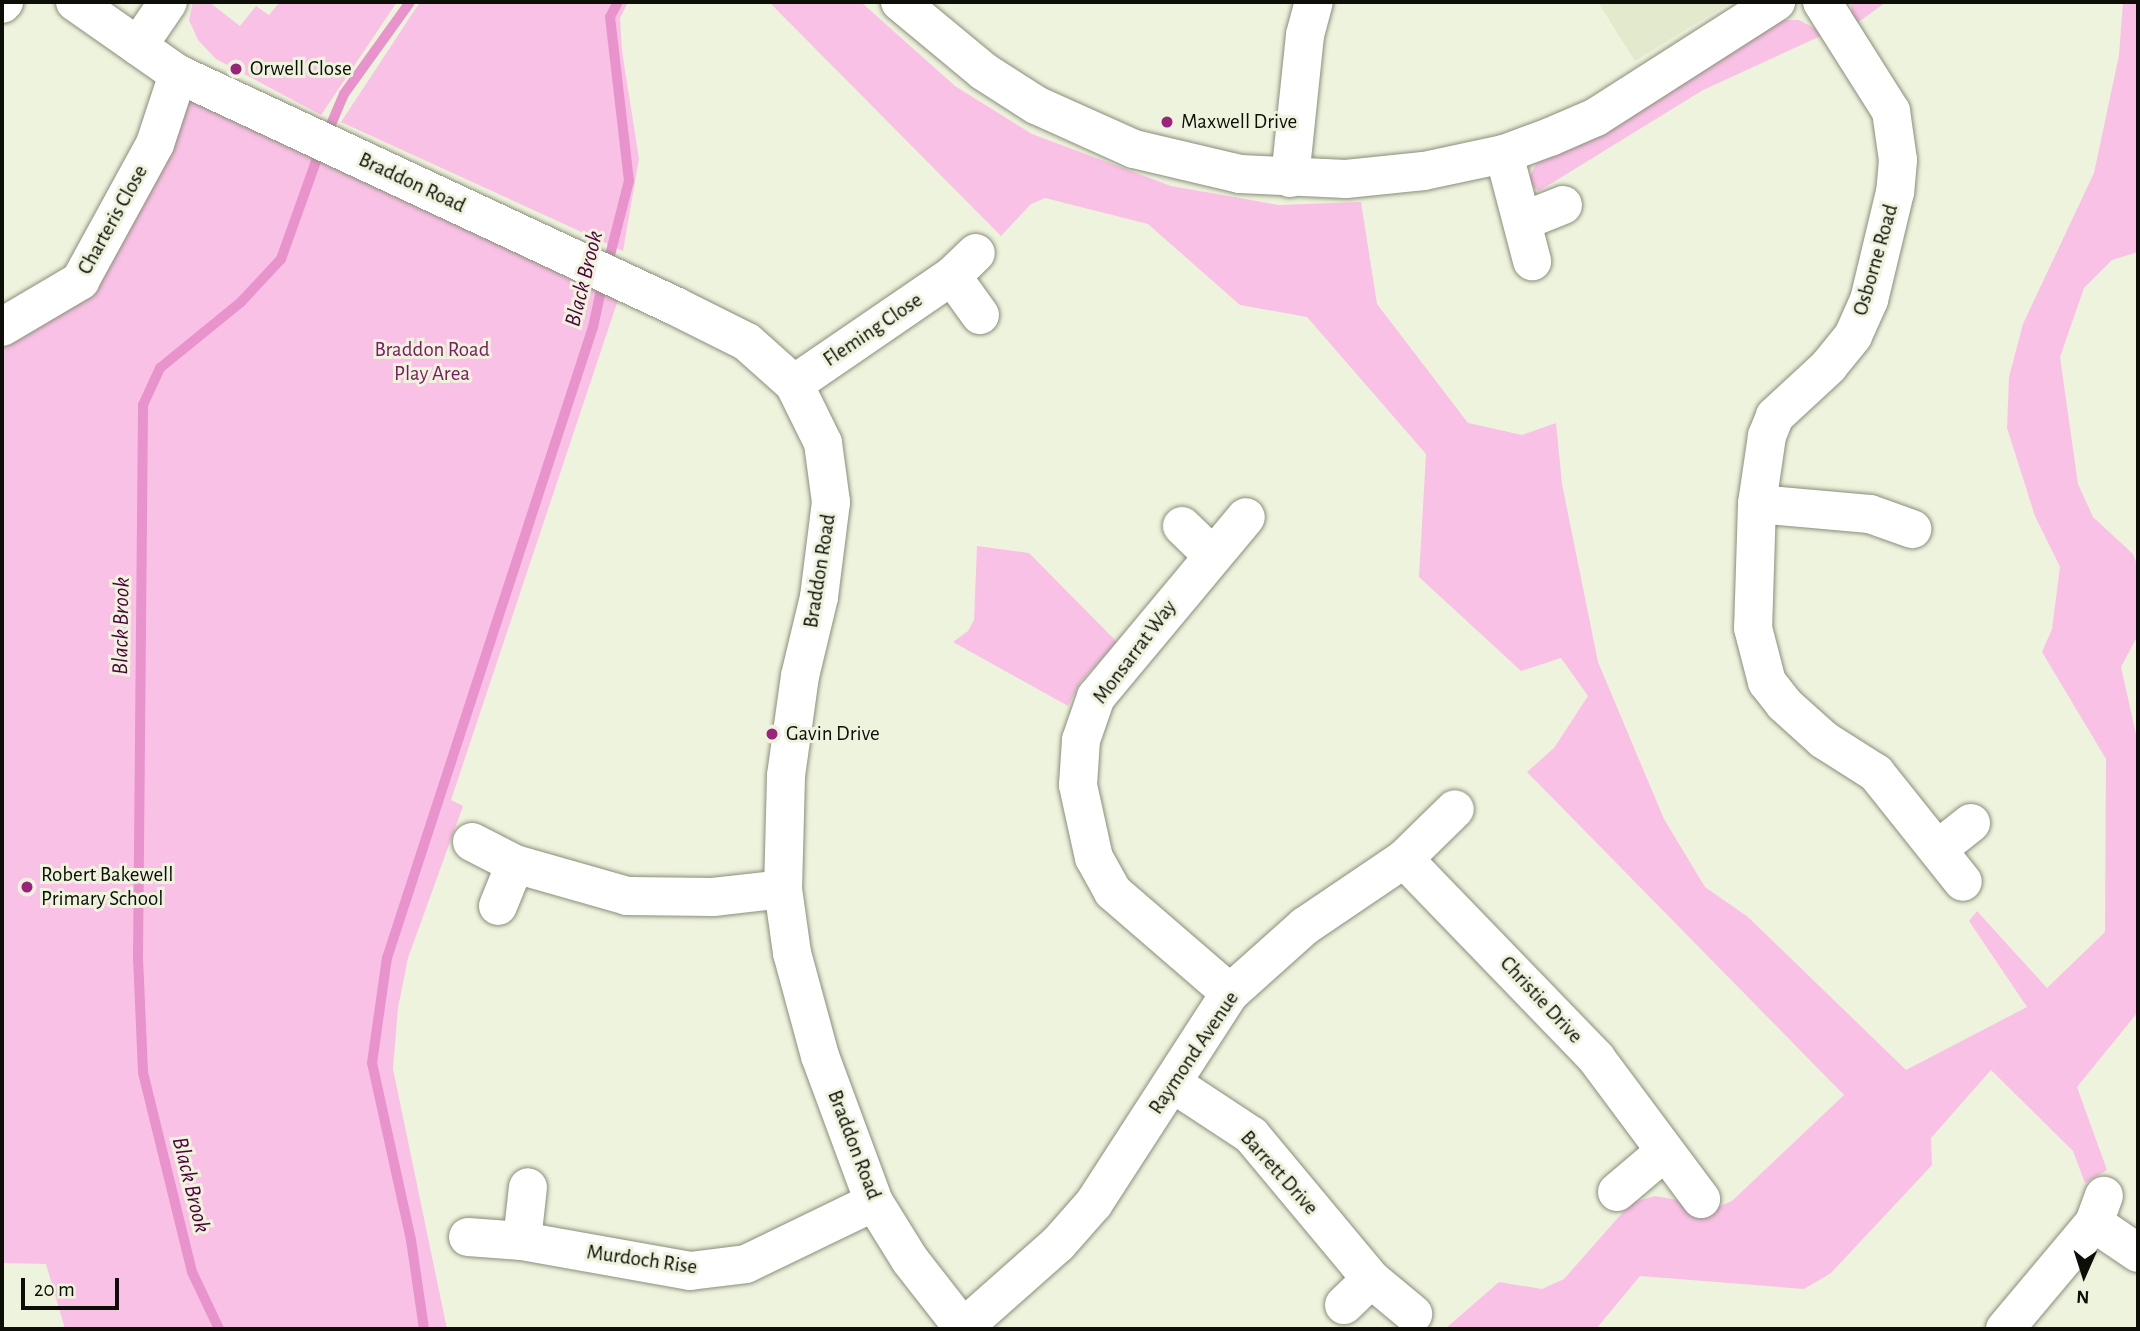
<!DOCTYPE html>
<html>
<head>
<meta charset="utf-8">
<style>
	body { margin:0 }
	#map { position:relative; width:2140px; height:1331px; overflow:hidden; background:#eef3dd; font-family:"Alegreya Sans",sans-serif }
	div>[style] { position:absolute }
	.built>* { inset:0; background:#e3e9cc }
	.green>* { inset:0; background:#fac1e6 }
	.stream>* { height:10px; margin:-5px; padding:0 5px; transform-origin:5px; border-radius:5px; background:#e893cc }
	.roads { filter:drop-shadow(0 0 2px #8a8e7b) drop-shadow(0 0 2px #8a8e7b) }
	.minor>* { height:38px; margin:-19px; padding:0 19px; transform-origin:19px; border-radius:19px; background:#fff }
	.dots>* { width:19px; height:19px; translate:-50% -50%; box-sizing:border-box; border:4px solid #eef3dd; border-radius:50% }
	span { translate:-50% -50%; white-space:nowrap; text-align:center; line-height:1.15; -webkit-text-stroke:6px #eef3dd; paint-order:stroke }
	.poi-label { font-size:21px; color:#0d0e07 }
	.left { translate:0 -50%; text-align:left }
	.street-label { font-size:21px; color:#0d0e07 }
	.park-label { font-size:21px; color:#7c1964 }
	.water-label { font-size:23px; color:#4e013d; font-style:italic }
	.frame { position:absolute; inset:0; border:4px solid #0d0e07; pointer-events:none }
	.north { position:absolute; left:2049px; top:1240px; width:70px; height:70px; -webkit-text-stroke:5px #eef3dd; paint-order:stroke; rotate:183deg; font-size:19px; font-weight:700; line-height:28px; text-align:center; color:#0d0e07 }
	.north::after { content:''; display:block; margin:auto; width:24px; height:32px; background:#0d0e07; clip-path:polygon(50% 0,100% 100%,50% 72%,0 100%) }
	.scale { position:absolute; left:21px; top:1278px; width:98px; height:32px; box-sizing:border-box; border:4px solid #0d0e07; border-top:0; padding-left:9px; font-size:21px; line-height:24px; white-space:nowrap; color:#0d0e07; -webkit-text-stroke:5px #eef3dd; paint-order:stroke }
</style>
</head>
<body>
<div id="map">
	<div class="built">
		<i style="clip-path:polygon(1598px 2px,1731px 2px,1635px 61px)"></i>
	</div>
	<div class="green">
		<i style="clip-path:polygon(193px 2px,209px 2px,240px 26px,256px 6px,269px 15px,280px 2px,397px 2px,321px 115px,216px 59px,198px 40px,189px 20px)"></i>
		<i style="clip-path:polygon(420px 2px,628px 2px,620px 18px,622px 51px,639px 159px,623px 251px,341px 122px)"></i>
		<i style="clip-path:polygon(769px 2px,861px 2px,955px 86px,1032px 134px,1171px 186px,1279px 205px,1361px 202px,1377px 304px,1468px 423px,1522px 435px,1556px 423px,1562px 484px,1598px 662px,1664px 819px,1705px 887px,1748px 917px,1906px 1070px,2027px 1007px,1969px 921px,1977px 911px,2047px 988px,2105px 932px,2106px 759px,2042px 652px,2052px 629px,2060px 567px,2035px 516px,2007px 428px,2009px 377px,2023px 324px,2094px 173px,2119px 55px,2123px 2px,2138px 2px,2138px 252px,2112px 260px,2084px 288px,2060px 357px,2078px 484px,2093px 517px,2133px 554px,2138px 567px,2138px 635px,2121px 667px,2138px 743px,2138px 1012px,2077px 1087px,2107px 1170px,2085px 1183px,2073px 1151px,1991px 1070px,1931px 1138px,1932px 1165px,1831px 1273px,1804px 1289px,1640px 1276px,1596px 1329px,1445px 1329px,1499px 1282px,1542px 1289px,1564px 1279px,1631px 1203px,1655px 1196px,1678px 1200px,1696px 1217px,1732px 1201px,1844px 1095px,1527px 772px,1554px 748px,1588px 696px,1561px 658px,1521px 671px,1419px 577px,1426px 454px,1307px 317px,1240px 305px,1148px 224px,1045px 198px,1031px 204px,1001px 236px)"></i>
		<i style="clip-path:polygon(1851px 2px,1886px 2px,1853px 26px)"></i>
		<i style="clip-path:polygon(1778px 20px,1799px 20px,1825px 34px,1703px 90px,1539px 191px,1526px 183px,1536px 164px,1580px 141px)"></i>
		<i style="clip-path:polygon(178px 74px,624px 282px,451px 800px,463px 806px,408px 958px,398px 1008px,393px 1069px,447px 1329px,65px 1329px,46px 1264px,2px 1263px,2px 327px,80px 281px)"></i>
		<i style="clip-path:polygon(977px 546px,1029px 553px,1117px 642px,1081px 681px,1068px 706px,953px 642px,968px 631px,974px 620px)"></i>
	</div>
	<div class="stream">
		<i style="left:327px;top:134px;width:43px;rotate:-67deg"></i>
		<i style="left:344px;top:94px;width:113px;rotate:-54.3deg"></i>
		<i style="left:607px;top:267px;width:89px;rotate:-75.7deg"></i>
		<i style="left:629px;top:181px;width:165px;rotate:-96.6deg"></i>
		<i style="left:610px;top:17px;width:17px;rotate:-62deg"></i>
		<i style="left:219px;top:1329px;width:63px;rotate:-115.3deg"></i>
		<i style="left:192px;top:1272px;width:206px;rotate:-103.8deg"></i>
		<i style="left:143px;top:1072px;width:113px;rotate:-92.5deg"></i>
		<i style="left:138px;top:959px;width:554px;rotate:-89.48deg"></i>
		<i style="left:143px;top:405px;width:41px;rotate:-65.3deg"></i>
		<i style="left:160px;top:368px;width:104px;rotate:-39.2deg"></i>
		<i style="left:241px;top:302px;width:59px;rotate:-47.1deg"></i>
		<i style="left:281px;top:259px;width:119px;rotate:-70.3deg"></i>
		<i style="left:424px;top:1329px;width:90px;rotate:-98.3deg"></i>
		<i style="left:411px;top:1240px;width:181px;rotate:-102.4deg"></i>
		<i style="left:372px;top:1063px;width:106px;rotate:-81.9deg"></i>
		<i style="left:387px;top:958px;width:664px;rotate:-71.92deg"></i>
		<i style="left:593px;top:327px;width:47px;rotate:-77.7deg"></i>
	</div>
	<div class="roads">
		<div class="minor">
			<i style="left:75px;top:2px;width:126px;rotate:35deg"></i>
			<i style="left:178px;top:74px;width:548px;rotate:25.02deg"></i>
			<i style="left:675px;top:306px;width:80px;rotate:26.6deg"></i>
			<i style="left:747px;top:342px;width:63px;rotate:41.8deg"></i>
			<i style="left:794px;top:384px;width:66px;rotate:63.8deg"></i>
			<i style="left:823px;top:443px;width:60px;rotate:82.3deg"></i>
			<i style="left:831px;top:502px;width:96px;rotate:97.2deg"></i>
			<i style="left:819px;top:597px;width:81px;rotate:103.5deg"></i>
			<i style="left:800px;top:676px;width:101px;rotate:98deg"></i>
			<i style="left:786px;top:776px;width:113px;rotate:91.5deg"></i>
			<i style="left:783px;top:889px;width:65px;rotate:82deg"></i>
			<i style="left:792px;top:953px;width:107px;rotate:74.8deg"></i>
			<i style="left:820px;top:1056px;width:156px;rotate:69.7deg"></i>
			<i style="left:874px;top:1202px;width:68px;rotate:58.2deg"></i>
			<i style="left:910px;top:1260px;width:88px;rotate:52deg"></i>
			<i style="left:900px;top:2px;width:108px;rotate:39.7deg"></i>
			<i style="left:983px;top:71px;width:63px;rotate:32.7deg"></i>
			<i style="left:1036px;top:105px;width:107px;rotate:24.2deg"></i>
			<i style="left:1134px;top:149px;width:109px;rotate:13.3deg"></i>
			<i style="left:1240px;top:174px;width:106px;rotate:2.7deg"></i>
			<i style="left:1346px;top:179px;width:78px;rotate:-5.9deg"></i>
			<i style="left:1424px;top:171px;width:82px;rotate:-12deg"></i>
			<i style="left:1504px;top:154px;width:49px;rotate:-20.3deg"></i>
			<i style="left:1550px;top:137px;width:50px;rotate:-23.5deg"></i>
			<i style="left:1596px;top:117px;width:214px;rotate:-32.6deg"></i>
			<i style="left:1822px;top:2px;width:129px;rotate:57.7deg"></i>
			<i style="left:1891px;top:111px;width:49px;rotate:81.9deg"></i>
			<i style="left:1898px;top:160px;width:32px;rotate:95deg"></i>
			<i style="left:1895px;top:192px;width:111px;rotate:103.5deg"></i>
			<i style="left:1869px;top:300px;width:39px;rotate:114deg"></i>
			<i style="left:1853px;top:336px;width:38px;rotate:129deg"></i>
			<i style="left:1829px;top:366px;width:74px;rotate:137.2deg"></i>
			<i style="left:1775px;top:416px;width:22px;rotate:112deg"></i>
			<i style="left:1767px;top:436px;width:69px;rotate:98.4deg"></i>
			<i style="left:1757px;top:504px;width:124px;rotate:91.8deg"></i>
			<i style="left:1753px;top:628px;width:56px;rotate:75.5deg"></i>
			<i style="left:1767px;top:682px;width:28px;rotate:52deg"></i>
			<i style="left:1784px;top:704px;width:54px;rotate:42deg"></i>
			<i style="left:1824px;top:740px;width:62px;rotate:32.4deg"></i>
			<i style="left:1876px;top:773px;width:139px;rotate:51.4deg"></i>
			<i style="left:2px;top:4px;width:3px;rotate:-45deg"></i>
			<i style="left:138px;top:46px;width:53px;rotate:-55.7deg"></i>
			<i style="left:1504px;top:154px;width:111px;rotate:75.3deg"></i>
			<i style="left:1290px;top:178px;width:144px;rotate:-84deg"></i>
			<i style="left:1305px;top:35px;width:34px;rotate:-75deg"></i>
			<i style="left:1523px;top:221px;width:43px;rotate:-21.8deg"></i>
			<i style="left:952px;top:276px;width:48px;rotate:54.3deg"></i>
			<i style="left:2px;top:327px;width:91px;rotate:-30.5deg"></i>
			<i style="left:80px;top:281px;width:156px;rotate:-61.3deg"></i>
			<i style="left:155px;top:144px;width:74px;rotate:-71.8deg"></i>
			<i style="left:794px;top:384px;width:191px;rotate:-34.4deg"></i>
			<i style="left:952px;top:276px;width:33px;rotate:-44deg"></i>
			<i style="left:1757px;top:504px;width:113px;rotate:5.1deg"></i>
			<i style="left:1870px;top:514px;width:45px;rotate:19.7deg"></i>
			<i style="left:1182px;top:526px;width:40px;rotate:44deg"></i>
			<i style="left:472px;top:842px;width:48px;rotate:27.1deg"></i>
			<i style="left:515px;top:864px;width:116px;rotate:15.9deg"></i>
			<i style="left:627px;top:896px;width:86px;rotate:0.7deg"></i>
			<i style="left:713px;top:897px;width:70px;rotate:-6.5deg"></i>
			<i style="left:1938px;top:849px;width:42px;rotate:-38.2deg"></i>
			<i style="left:1404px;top:859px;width:277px;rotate:46deg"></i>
			<i style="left:1596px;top:1058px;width:176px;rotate:53.3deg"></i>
			<i style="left:498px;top:906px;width:45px;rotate:-68deg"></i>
			<i style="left:1230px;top:993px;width:155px;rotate:-139.2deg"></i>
			<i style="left:1113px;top:892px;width:39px;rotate:-119deg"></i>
			<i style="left:1094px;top:858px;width:75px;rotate:-102.4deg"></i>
			<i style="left:1078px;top:785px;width:45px;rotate:-86.2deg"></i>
			<i style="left:1081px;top:740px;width:46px;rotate:-70.8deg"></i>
			<i style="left:1096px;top:697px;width:234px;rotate:-50.2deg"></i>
			<i style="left:1172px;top:1083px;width:95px;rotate:33.4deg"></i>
			<i style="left:1251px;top:1135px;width:187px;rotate:50.2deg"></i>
			<i style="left:1371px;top:1279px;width:55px;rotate:39.8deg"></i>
			<i style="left:1617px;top:1192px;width:60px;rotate:-40.3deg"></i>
			<i style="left:2094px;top:1223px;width:53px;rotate:34.3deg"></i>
			<i style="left:468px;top:1237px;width:54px;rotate:4.2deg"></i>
			<i style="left:522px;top:1241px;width:171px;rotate:10.1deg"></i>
			<i style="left:690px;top:1271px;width:56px;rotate:-7.1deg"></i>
			<i style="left:746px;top:1264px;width:142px;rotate:-25.8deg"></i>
			<i style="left:522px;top:1241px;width:54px;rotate:-83.7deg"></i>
			<i style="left:1344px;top:1305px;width:37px;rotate:-44deg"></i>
			<i style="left:963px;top:1328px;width:127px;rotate:-41.5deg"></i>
			<i style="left:1058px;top:1244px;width:55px;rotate:-48.7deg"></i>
			<i style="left:1094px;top:1203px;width:250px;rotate:-57.1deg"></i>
			<i style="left:1230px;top:993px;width:101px;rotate:-41.8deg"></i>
			<i style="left:1305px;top:926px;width:120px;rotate:-34.1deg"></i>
			<i style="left:1404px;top:859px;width:71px;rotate:-44.4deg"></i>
			<i style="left:2005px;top:1329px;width:138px;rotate:-50deg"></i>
			<i style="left:2094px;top:1223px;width:29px;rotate:-70deg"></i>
		</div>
	</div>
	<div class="dots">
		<i style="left:236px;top:69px;background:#9a237d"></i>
		<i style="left:1167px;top:122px;background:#9a237d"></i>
		<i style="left:772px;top:734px;background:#9a237d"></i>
		<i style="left:27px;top:887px;background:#9a237d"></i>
	</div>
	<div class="poi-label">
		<span class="left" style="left:250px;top:69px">Orwell Close</span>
		<span class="left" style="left:1181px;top:122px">Maxwell Drive</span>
		<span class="left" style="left:786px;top:734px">Gavin Drive</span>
		<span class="left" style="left:41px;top:887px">Robert Bakewell<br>Primary School</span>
	</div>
	<div class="street-label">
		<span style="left:412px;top:183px;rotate:25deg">Braddon Road</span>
		<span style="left:113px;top:220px;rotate:-61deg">Charteris Close</span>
		<span style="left:1876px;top:260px;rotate:-74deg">Osborne Road</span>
		<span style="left:873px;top:330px;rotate:-34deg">Fleming Close</span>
		<span style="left:820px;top:571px;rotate:-81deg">Braddon Road</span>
		<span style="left:1135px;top:652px;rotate:-53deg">Monsarrat Way</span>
		<span style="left:1541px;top:1000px;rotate:47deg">Christie Drive</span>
		<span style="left:1194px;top:1053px;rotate:-56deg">Raymond Avenue</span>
		<span style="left:854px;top:1145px;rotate:69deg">Braddon Road</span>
		<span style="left:1279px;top:1173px;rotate:48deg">Barrett Drive</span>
		<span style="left:642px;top:1260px;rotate:8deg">Murdoch Rise</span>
	</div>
	<div class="park-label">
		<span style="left:432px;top:362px">Braddon Road<br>Play Area</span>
	</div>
	<div class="water-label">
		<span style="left:585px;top:279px;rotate:-76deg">Black Brook</span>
		<span style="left:122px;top:626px;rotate:-89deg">Black Brook</span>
		<span style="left:190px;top:1185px;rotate:76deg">Black Brook</span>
	</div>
	<div class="frame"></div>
	<div class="north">N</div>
	<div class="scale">20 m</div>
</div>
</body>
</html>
